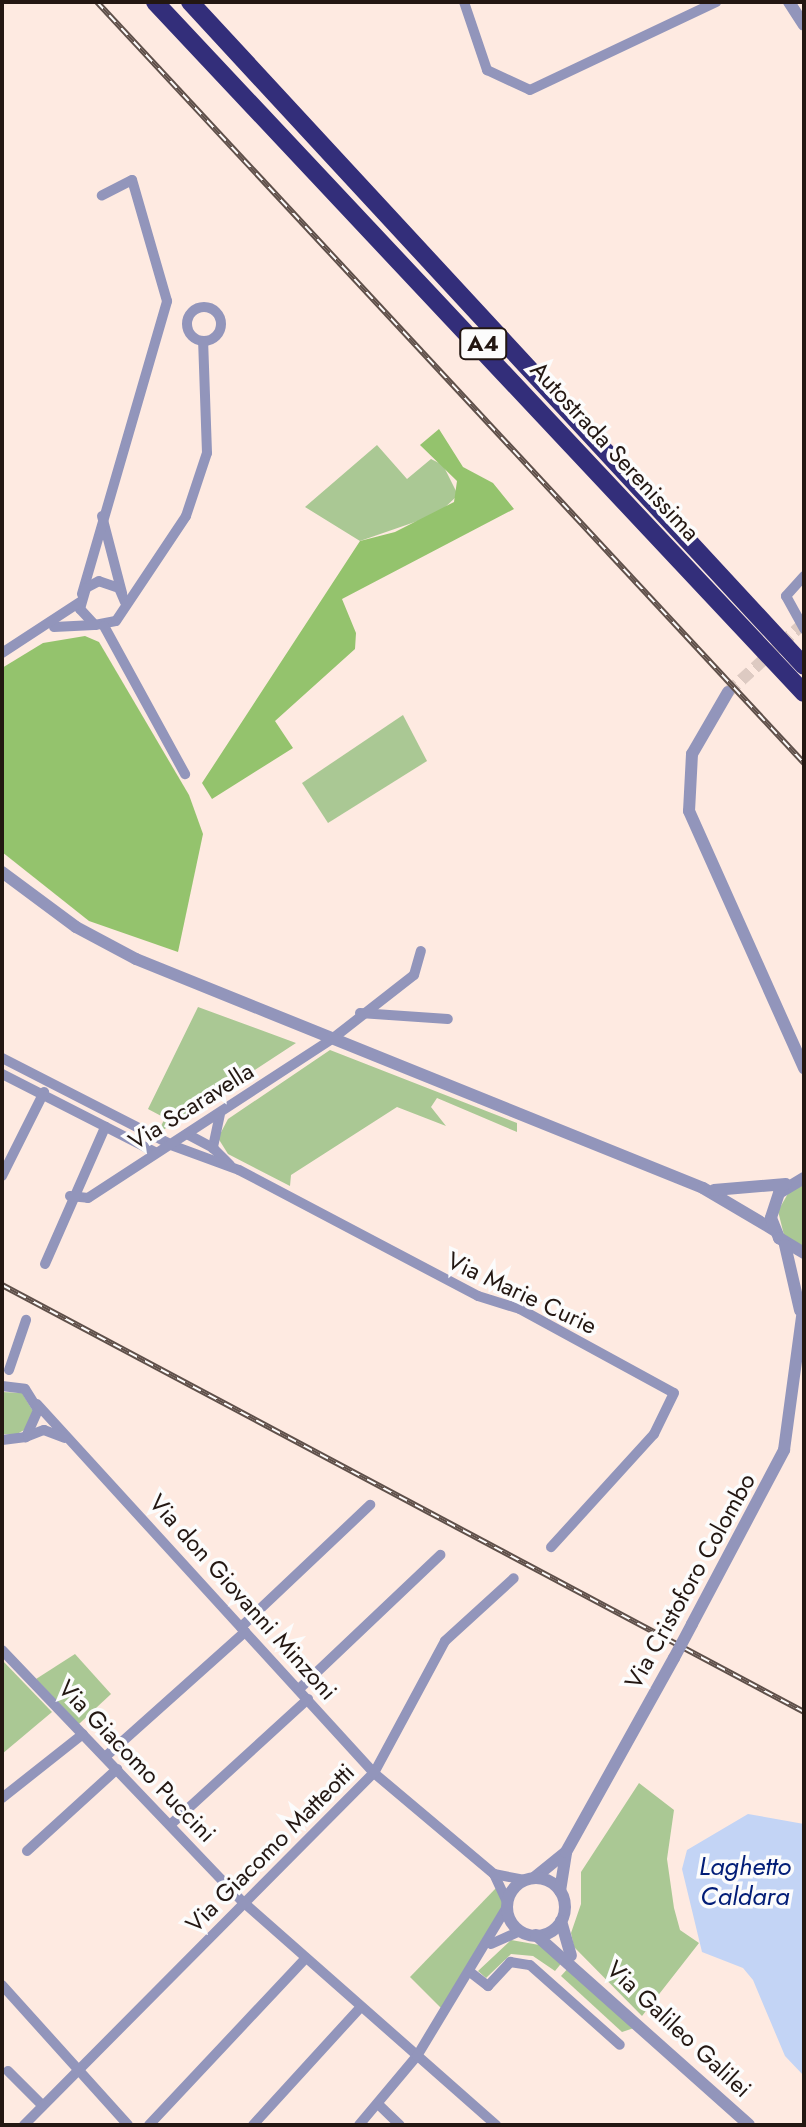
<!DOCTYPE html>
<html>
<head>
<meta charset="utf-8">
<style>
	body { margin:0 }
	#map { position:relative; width:806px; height:2127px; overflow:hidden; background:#feeae1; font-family:Jost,sans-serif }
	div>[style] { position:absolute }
	.green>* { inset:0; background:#aac894 }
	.forest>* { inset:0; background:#94c36d }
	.water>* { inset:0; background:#c3d4f5 }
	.tertiary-tunnel>* { height:12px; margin-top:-6px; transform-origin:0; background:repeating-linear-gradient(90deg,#ddcac2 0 12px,transparent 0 18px) }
	.minor>* { height:10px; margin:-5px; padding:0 5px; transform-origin:5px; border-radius:5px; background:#9295bb }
	.minor>.ring { margin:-5px; padding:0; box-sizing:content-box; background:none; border:10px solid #9295bb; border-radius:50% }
	.tertiary>* { height:12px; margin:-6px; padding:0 6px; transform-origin:6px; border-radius:6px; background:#9295bb }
	.tertiary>.ring { margin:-6px; padding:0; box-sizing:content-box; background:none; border:12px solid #9295bb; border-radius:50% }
	.motorway>* { height:18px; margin:-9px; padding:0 9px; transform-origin:9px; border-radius:9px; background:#332e7a }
	.rail>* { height:6px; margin-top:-3px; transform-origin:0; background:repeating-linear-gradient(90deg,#fcfcfc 0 9px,#5f504a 0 18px); box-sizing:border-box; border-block:2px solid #5f504a }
	.tertiary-bridge>* { height:12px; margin:-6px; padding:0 6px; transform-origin:6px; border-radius:6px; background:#9295bb }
	span { translate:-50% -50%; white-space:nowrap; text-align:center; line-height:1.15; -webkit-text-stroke:7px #fcfcfc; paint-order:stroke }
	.shield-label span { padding:2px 6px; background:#fcfcfc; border:2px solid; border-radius:6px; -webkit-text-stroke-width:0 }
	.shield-label { font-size:22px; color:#231712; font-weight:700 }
	.street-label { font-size:24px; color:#231712 }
	.water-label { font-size:26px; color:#021d77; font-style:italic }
	.frame { position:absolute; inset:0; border:4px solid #231712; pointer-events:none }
</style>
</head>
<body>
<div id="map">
	<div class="green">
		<i style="clip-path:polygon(377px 445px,407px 479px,431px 459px,443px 465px,458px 495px,438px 514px,360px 541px,305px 507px)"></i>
		<i style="clip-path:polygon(403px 715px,427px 761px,328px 823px,302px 783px)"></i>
		<i style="clip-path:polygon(198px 1007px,296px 1043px,157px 1134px,165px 1118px,148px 1109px)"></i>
		<i style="clip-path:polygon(330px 1050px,517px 1123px,517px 1132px,437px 1098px,431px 1107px,446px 1126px,397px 1107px,291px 1175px,290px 1186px,228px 1154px,218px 1138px,228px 1119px)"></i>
		<i style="clip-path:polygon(804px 1184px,804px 1248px,784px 1235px,778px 1211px,790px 1190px)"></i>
		<i style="clip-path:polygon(2px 1392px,22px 1393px,33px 1411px,28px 1428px,15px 1435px,2px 1434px)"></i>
		<i style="clip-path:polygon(75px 1654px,111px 1694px,79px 1724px,36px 1679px)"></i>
		<i style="clip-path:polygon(2px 1660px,52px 1712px,2px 1754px)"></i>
		<i style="clip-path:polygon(639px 1783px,674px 1810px,667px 1859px,674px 1908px,680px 1930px,699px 1943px,642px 2016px,574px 1947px,571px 1933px,581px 1904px,581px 1872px)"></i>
		<i style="clip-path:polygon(497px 1887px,504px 1906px,444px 2011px,410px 1977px)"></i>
		<i style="clip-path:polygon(511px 1940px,545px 1946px,564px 1960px,555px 1971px,533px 1956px,511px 1954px,486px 1978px,478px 1971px)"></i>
		<i style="clip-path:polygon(570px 1966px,637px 2027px,622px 2032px,561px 1976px)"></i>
	</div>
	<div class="forest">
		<i style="clip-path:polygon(439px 429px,463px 467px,493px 483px,514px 509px,342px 599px,356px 633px,355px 649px,275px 721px,293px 748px,212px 799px,202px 783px,360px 541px,395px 532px,454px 502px,457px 481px,420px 445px)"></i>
		<i style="clip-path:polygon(85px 636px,99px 642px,189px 795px,203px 834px,178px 952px,89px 921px,2px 852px,2px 668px,43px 643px)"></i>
	</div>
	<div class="water">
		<i style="clip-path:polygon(748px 1814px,804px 1824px,804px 2076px,785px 2056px,753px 1980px,743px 1968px,702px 1952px,682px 1869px,687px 1850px)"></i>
	</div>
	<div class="tertiary-tunnel">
		<i style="left:728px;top:692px;width:103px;rotate:-42.2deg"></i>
	</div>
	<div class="minor">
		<i style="left:464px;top:2px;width:72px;rotate:71.3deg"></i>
		<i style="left:487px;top:70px;width:47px;rotate:24.9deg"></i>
		<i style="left:530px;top:90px;width:206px;rotate:-25.3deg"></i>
		<i class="ring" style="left:187px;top:307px;width:24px;height:24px"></i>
		<i style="left:102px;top:516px;width:80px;rotate:75.4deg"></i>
		<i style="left:804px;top:576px;width:27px;rotate:132deg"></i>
		<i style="left:786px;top:596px;width:38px;rotate:61deg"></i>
		<i style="left:82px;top:594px;width:305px;rotate:-73.8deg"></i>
		<i style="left:167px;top:301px;width:126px;rotate:-106.1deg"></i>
		<i style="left:132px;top:180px;width:34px;rotate:153deg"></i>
		<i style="left:125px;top:602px;width:15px;rotate:-113deg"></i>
		<i style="left:119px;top:588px;width:21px;rotate:-161deg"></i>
		<i style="left:99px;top:581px;width:15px;rotate:152deg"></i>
		<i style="left:86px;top:588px;width:22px;rotate:106deg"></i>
		<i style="left:80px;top:609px;width:22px;rotate:47deg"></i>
		<i style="left:95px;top:625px;width:21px;rotate:-11deg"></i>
		<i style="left:116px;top:621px;width:126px;rotate:-56.3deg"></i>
		<i style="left:186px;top:516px;width:66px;rotate:-71.6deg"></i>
		<i style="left:207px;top:453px;width:112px;rotate:-92deg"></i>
		<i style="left:104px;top:626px;width:169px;rotate:61.3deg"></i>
		<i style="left:54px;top:627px;width:40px;rotate:-2.9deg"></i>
		<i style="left:2px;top:653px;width:93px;rotate:-33.2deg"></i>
		<i style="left:360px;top:1013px;width:88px;rotate:3.9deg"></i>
		<i style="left:2px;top:1058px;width:186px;rotate:27.1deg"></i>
		<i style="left:2px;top:1074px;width:172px;rotate:27deg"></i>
		<i style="left:220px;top:1114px;width:35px;rotate:102deg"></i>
		<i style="left:213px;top:1148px;width:24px;rotate:45deg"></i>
		<i style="left:187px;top:1134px;width:30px;rotate:28deg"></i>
		<i style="left:171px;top:1145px;width:72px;rotate:20.2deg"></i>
		<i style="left:239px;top:1170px;width:270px;rotate:27.8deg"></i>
		<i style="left:478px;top:1296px;width:44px;rotate:17.2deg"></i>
		<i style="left:520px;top:1309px;width:175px;rotate:28.6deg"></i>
		<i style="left:674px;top:1393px;width:46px;rotate:116deg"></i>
		<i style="left:654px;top:1434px;width:153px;rotate:132.3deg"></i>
		<i style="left:2px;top:1176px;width:94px;rotate:-63.4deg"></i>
		<i style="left:70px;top:1196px;width:18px;rotate:6deg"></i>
		<i style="left:88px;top:1198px;width:291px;rotate:-33.1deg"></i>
		<i style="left:332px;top:1039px;width:104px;rotate:-38deg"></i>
		<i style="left:414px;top:975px;width:25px;rotate:-74deg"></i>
		<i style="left:45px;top:1264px;width:150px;rotate:-66.3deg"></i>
		<i style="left:9px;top:1370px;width:53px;rotate:-71.2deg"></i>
		<i style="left:2px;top:1386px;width:23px;rotate:7deg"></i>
		<i style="left:25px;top:1389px;width:25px;rotate:58deg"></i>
		<i style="left:38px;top:1410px;width:30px;rotate:114deg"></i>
		<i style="left:26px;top:1437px;width:24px;rotate:173deg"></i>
		<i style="left:37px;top:1404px;width:500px;rotate:47.6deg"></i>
		<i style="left:374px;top:1773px;width:157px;rotate:40.1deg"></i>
		<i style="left:494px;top:1874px;width:31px;rotate:65deg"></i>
		<i style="left:28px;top:1436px;width:17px;rotate:-21deg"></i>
		<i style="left:44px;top:1430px;width:22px;rotate:21deg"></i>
		<i style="left:241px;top:1627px;width:178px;rotate:-43.4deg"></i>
		<i style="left:2px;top:1650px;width:347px;rotate:46.3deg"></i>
		<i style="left:242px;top:1901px;width:339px;rotate:41.4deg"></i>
		<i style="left:299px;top:1689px;width:195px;rotate:-43.5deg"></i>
		<i style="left:105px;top:1757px;width:188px;rotate:-41.8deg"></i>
		<i style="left:2px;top:1798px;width:103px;rotate:-38.3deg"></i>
		<i style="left:170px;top:1825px;width:187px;rotate:-42.4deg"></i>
		<i style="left:27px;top:1851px;width:122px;rotate:-42.3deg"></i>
		<i style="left:494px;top:1874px;width:31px;rotate:11deg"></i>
		<i style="left:491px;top:1944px;width:32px;rotate:-24deg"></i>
		<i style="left:470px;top:1972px;width:23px;rotate:38deg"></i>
		<i style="left:488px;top:1986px;width:33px;rotate:-47deg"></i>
		<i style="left:510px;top:1962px;width:20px;rotate:9deg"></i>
		<i style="left:530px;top:1965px;width:120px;rotate:41.6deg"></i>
		<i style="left:2px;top:1985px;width:188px;rotate:48deg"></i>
		<i style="left:8px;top:2071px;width:49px;rotate:45deg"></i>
		<i style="left:378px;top:2104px;width:30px;rotate:44deg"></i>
		<i style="left:24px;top:2125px;width:496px;rotate:-45.2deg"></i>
		<i style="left:374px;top:1773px;width:150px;rotate:-61.7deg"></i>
		<i style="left:445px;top:1641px;width:93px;rotate:-42.4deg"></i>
		<i style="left:149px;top:2125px;width:229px;rotate:-46.8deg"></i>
		<i style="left:253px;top:2125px;width:157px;rotate:-47.6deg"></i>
		<i style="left:359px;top:2125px;width:90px;rotate:-50deg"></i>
		<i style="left:417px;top:2056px;width:174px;rotate:-58.9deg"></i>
	</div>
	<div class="tertiary">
		<i style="left:789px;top:2px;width:27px;rotate:57deg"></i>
		<i style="left:728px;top:692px;width:72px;rotate:120.1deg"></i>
		<i style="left:692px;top:754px;width:57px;rotate:93deg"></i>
		<i style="left:689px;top:811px;width:282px;rotate:65.9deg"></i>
		<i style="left:2px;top:872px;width:92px;rotate:36.6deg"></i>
		<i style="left:76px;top:927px;width:68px;rotate:28.1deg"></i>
		<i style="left:136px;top:959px;width:611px;rotate:21.99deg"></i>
		<i style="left:703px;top:1188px;width:82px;rotate:30.6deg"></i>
		<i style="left:804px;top:1178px;width:29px;rotate:149deg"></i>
		<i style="left:779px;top:1193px;width:26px;rotate:108deg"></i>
		<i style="left:771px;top:1218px;width:22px;rotate:68deg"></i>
		<i style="left:779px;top:1238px;width:29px;rotate:31deg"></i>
		<i style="left:714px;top:1190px;width:72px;rotate:-4.8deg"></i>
		<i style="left:785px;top:1245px;width:67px;rotate:77deg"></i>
		<i style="left:692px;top:1624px;width:197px;rotate:-62.1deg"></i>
		<i style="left:784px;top:1450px;width:149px;rotate:-82.3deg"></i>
		<i style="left:534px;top:1878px;width:41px;rotate:-39.1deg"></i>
		<i class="ring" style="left:507px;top:1878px;width:46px;height:46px"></i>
		<i style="left:560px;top:1891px;width:39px;rotate:-81deg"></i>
		<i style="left:566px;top:1852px;width:222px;rotate:-60.9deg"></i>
		<i style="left:561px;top:1921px;width:36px;rotate:74deg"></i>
		<i style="left:536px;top:1935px;width:285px;rotate:41.7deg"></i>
	</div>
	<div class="motorway">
		<i style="left:155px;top:2px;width:948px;rotate:46.8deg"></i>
		<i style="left:190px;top:2px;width:904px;rotate:47.24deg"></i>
	</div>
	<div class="rail">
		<i style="left:97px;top:2px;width:1039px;rotate:47.11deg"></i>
		<i style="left:2px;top:1285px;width:909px;rotate:28.03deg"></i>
	</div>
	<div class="tertiary-bridge">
		<i style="left:674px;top:1658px;width:38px;rotate:-62deg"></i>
	</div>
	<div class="shield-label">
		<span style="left:483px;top:344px">A4</span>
	</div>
	<div class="street-label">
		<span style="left:615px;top:451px;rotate:47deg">Autostrada Serenissima</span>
		<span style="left:191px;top:1106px;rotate:-32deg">Via Scaravella</span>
		<span style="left:522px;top:1293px;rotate:25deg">Via Marie Curie</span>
		<span style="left:690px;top:1581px;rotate:-61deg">Via Cristoforo Colombo</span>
		<span style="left:243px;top:1597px;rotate:48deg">Via don Giovanni Minzoni</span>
		<span style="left:137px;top:1761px;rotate:46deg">Via Giacomo Puccini</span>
		<span style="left:270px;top:1848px;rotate:-45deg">Via Giacomo Matteotti</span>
		<span style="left:679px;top:2029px;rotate:43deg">Via Galileo Galilei</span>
	</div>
	<div class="water-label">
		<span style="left:745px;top:1882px">Laghetto<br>Caldara</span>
	</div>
	<div class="frame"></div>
</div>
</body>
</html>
